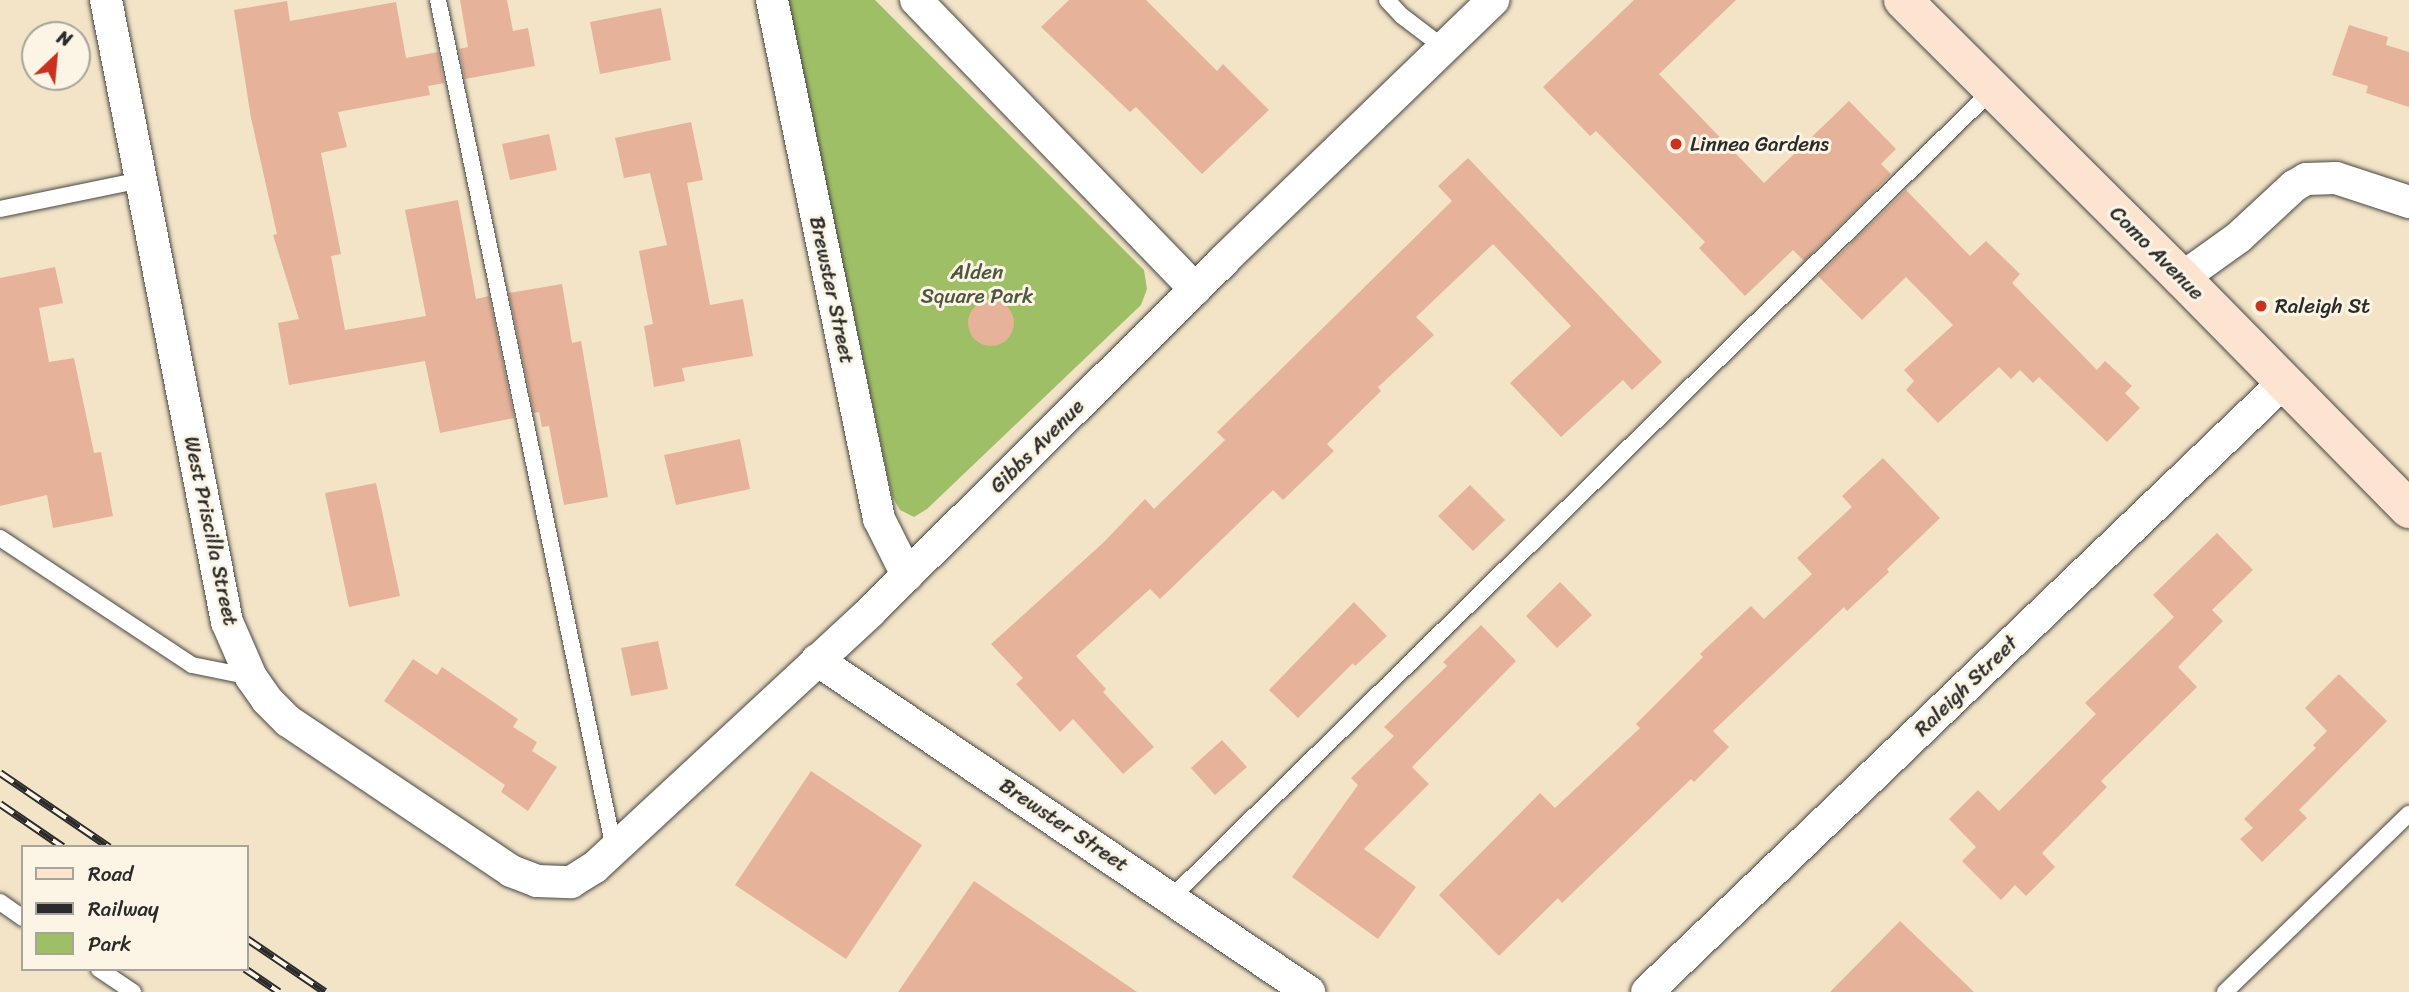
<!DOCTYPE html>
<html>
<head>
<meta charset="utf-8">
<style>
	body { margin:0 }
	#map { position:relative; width:2409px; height:992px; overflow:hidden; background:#f3e4c8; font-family:Sriracha,sans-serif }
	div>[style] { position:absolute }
	.green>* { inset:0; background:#9fbf67 }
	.building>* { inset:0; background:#e6b29a }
	.round { border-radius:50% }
	.roads { filter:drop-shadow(0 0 2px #494743) drop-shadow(0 0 2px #494743) }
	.service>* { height:16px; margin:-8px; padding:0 8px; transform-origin:8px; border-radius:8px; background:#fff }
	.minor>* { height:32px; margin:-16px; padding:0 16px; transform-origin:16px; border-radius:16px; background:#fff }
	.secondary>* { height:38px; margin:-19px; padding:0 19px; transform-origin:19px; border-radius:19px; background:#fde4d1 }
	.rail>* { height:8px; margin-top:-4px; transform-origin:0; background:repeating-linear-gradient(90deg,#fcf5e5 0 16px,#2b2b2b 0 32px); box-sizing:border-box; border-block:2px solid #2b2b2b }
	.dots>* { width:19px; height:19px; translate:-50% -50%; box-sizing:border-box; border:4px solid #fcf5e5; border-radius:50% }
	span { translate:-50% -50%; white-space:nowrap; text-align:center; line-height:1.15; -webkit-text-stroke:6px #fcf5e5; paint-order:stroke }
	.poi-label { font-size:21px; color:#2b2b2b }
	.left { translate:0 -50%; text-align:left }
	.street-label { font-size:21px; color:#2b2b2b }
	.park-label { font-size:21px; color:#4e573d }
	.legend { position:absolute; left:21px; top:845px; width:228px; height:126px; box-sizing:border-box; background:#fcf5e5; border:2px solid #a8a49b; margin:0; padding:9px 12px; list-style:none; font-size:21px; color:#2b2b2b }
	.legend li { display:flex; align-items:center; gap:14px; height:35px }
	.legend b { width:35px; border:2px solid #a8a49b }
	.north { position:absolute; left:21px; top:21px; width:70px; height:70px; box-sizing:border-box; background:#fcf5e5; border:2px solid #a8a49b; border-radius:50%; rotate:26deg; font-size:19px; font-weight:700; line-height:28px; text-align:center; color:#2b2b2b }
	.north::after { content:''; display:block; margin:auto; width:24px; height:32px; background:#c8321e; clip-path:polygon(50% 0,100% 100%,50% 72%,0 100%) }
</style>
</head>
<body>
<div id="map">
	<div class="green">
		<i style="clip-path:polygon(786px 0,875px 0,1144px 270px,1147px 289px,1141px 305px,927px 509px,914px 517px,900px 510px,892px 496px)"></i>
	</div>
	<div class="building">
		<i style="clip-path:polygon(460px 0,507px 0,513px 31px,528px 28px,535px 66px,465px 79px,459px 49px,468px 47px)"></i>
		<i style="clip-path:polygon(1069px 0,1146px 0,1217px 71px,1223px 64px,1269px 110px,1202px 174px,1136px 107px,1130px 112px,1041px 27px)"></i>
		<i style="clip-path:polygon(1634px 0,1736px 0,1659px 74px,1764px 183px,1849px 101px,1896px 149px,1881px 164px,1891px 174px,1804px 261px,1793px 250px,1745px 296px,1699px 248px,1705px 242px,1596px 131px,1590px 136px,1543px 87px)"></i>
		<i style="clip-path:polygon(287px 1px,290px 21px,396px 2px,406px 58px,438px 52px,444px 83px,428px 86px,430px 95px,338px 112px,347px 147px,321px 153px,341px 254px,331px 256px,345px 330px,426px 316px,405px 210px,458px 200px,476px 299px,489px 296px,514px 418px,440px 433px,425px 361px,289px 385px,278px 323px,299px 319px,273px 235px,277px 234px,251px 118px,234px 10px)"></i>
		<i style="clip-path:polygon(661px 8px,671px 60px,600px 74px,590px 22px)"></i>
		<i style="clip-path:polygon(2349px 25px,2388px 37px,2386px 45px,2409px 52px,2409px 107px,2366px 93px,2368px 86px,2332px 75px)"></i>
		<i style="clip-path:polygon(691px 122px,703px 180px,687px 183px,710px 305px,743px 299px,753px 356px,682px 368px,685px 381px,654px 387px,644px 326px,653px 324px,639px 251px,667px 245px,650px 173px,624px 178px,615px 138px)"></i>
		<i style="clip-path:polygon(549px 134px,557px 170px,510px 180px,502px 144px)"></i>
		<i style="clip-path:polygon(1468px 158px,1662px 362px,1632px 390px,1623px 380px,1561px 437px,1510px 383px,1571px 326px,1493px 244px,1416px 317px,1434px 335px,1378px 387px,1381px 391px,1327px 444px,1334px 451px,1283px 500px,1273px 490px,1160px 599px,1150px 589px,1076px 656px,1106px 689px,1103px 692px,1154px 747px,1123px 774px,1073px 719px,1060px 732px,1016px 684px,1023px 678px,991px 644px,1104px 542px,1145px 499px,1154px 509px,1225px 440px,1217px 432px,1452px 201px,1438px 186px)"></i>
		<i style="clip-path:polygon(1906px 190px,1970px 256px,1986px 241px,2020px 274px,2012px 283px,2097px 370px,2105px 361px,2132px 386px,2125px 393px,2140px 408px,2107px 442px,2039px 377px,2033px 383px,2020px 370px,2011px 379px,1999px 367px,1938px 423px,1906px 390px,1914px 381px,1904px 370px,1953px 325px,1906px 277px,1862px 320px,1818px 276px)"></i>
		<i style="clip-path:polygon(55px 267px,63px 303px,39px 308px,49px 362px,74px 358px,94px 453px,101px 452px,113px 516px,53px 528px,47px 495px,0 506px,0 278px)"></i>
		<i style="clip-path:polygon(562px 284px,572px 343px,581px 341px,608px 497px,564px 505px,549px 426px,542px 427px,539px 412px,534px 413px,509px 293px)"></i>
		<i class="round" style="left:968px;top:300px;width:46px;height:46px"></i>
		<i style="clip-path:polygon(740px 439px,750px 489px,676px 505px,664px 455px)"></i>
		<i style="clip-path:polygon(1883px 458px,1940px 518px,1887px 569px,1889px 572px,1847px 611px,1844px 607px,1713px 731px,1729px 747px,1694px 782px,1691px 779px,1562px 903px,1558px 898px,1499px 956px,1439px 895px,1540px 793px,1555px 808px,1640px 728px,1636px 724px,1703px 657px,1700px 654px,1751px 606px,1764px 619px,1812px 574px,1797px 558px,1852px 507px,1842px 496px)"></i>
		<i style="clip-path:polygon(376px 483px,400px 596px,349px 607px,325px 493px)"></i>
		<i style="clip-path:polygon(1470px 485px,1505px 520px,1473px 551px,1438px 516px)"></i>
		<i style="clip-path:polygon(2217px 533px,2253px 570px,2212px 610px,2223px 621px,2178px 667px,2197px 687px,2101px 781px,2107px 787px,2042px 853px,2055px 867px,2026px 896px,2015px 885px,2001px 900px,1962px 861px,1976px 847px,1949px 819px,1978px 790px,1999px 811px,2096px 714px,2085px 703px,2174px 617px,2153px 595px)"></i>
		<i style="clip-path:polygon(1560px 582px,1592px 615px,1557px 648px,1526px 616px)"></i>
		<i style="clip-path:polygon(1354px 602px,1387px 636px,1355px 666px,1353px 663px,1298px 718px,1269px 690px)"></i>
		<i style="clip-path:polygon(1481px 625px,1516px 661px,1412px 767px,1429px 784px,1364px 849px,1416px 887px,1378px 939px,1292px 877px,1358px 785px,1351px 778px,1394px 736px,1384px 727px,1447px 666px,1443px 662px)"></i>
		<i style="clip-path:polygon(658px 641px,668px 689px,631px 696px,621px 648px)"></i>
		<i style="clip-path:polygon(413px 659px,437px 675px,442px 667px,518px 719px,513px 727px,537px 742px,532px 751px,557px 767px,528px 811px,501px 792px,505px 785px,384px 701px)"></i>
		<i style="clip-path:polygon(2339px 674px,2387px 721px,2299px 810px,2307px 818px,2262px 862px,2240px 839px,2253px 828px,2244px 819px,2316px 748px,2313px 745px,2327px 731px,2305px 708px)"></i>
		<i style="clip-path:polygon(1222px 740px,1247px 767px,1215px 795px,1191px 768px)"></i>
		<i style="clip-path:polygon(811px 771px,922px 845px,846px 959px,735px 885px)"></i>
		<i style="clip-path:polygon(974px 881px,1137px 992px,898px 992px)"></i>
		<i style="clip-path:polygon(1900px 921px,1974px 992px,1830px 992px)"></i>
	</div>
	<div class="roads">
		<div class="service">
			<i style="left:438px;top:0;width:867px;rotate:78.29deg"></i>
			<i style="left:1387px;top:0;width:22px;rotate:47deg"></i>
			<i style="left:1402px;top:16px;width:51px;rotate:37.1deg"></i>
			<i style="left:0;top:209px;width:144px;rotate:-11.6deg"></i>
			<i style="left:0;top:538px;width:230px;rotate:33.5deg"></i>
			<i style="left:192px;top:665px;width:60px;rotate:11.5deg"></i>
			<i style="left:1171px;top:898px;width:1152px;rotate:-44.54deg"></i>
			<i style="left:0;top:902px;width:28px;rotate:35deg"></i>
			<i style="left:99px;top:969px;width:41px;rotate:34.1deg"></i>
			<i style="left:2225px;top:992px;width:256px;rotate:-44.1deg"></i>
		</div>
		<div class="minor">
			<i style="left:106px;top:0;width:634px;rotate:78.99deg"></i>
			<i style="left:227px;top:622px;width:60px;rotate:66.4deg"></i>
			<i style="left:251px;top:677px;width:28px;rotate:55deg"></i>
			<i style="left:267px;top:700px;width:30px;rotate:45deg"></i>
			<i style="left:288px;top:721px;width:269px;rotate:33.9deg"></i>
			<i style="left:511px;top:871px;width:28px;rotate:21deg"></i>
			<i style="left:537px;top:881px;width:34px;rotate:2deg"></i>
			<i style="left:571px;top:882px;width:28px;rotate:-32deg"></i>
			<i style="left:595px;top:867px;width:375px;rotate:-42.8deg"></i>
			<i style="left:870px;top:612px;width:498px;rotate:-44.8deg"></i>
			<i style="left:1223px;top:261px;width:376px;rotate:-44deg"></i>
			<i style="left:772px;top:0;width:530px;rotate:78.35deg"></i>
			<i style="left:879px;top:519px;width:63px;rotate:63.4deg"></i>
			<i style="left:916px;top:0;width:402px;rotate:46deg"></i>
			<i style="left:2182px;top:278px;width:70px;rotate:-35.7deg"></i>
			<i style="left:2239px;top:237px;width:75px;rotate:-42.8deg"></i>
			<i style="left:2294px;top:186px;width:14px;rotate:-30deg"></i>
			<i style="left:2306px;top:179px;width:30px;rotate:-2deg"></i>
			<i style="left:2336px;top:178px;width:77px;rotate:18.2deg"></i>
			<i style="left:817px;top:660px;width:594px;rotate:34.01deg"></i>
			<i style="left:1647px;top:992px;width:883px;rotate:-43.76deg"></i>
		</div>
		<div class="secondary">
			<i style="left:1903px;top:0;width:394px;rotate:44.9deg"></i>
			<i style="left:2182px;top:278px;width:324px;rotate:45.5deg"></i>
		</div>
	</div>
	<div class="rail">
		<i style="left:0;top:773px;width:132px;rotate:34.2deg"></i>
		<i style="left:0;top:804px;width:76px;rotate:34.3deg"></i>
		<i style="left:247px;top:939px;width:94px;rotate:34.2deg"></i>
		<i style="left:245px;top:969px;width:41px;rotate:34.1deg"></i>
	</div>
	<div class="dots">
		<i style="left:1676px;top:144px;background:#c8321e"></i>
		<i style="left:2261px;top:306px;background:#c8321e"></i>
	</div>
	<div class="poi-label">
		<span class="left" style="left:1690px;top:144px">Linnea Gardens</span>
		<span class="left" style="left:2275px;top:306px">Raleigh St</span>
	</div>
	<div class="street-label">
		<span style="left:2157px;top:253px;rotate:45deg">Como Avenue</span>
		<span style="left:832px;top:290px;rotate:78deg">Brewster Street</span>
		<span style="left:1037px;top:446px;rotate:-45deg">Gibbs Avenue</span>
		<span style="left:211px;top:531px;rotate:78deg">West Priscilla Street</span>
		<span style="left:1966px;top:686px;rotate:-44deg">Raleigh Street</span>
		<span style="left:1064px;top:825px;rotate:34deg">Brewster Street</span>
	</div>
	<div class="park-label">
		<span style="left:977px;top:284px">Alden<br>Square Park</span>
	</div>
	<ul class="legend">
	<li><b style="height:9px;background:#fde4d1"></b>Road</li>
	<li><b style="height:9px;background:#2b2b2b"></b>Railway</li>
	<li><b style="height:19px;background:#9fbf67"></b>Park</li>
	</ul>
	<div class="north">N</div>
</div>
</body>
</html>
